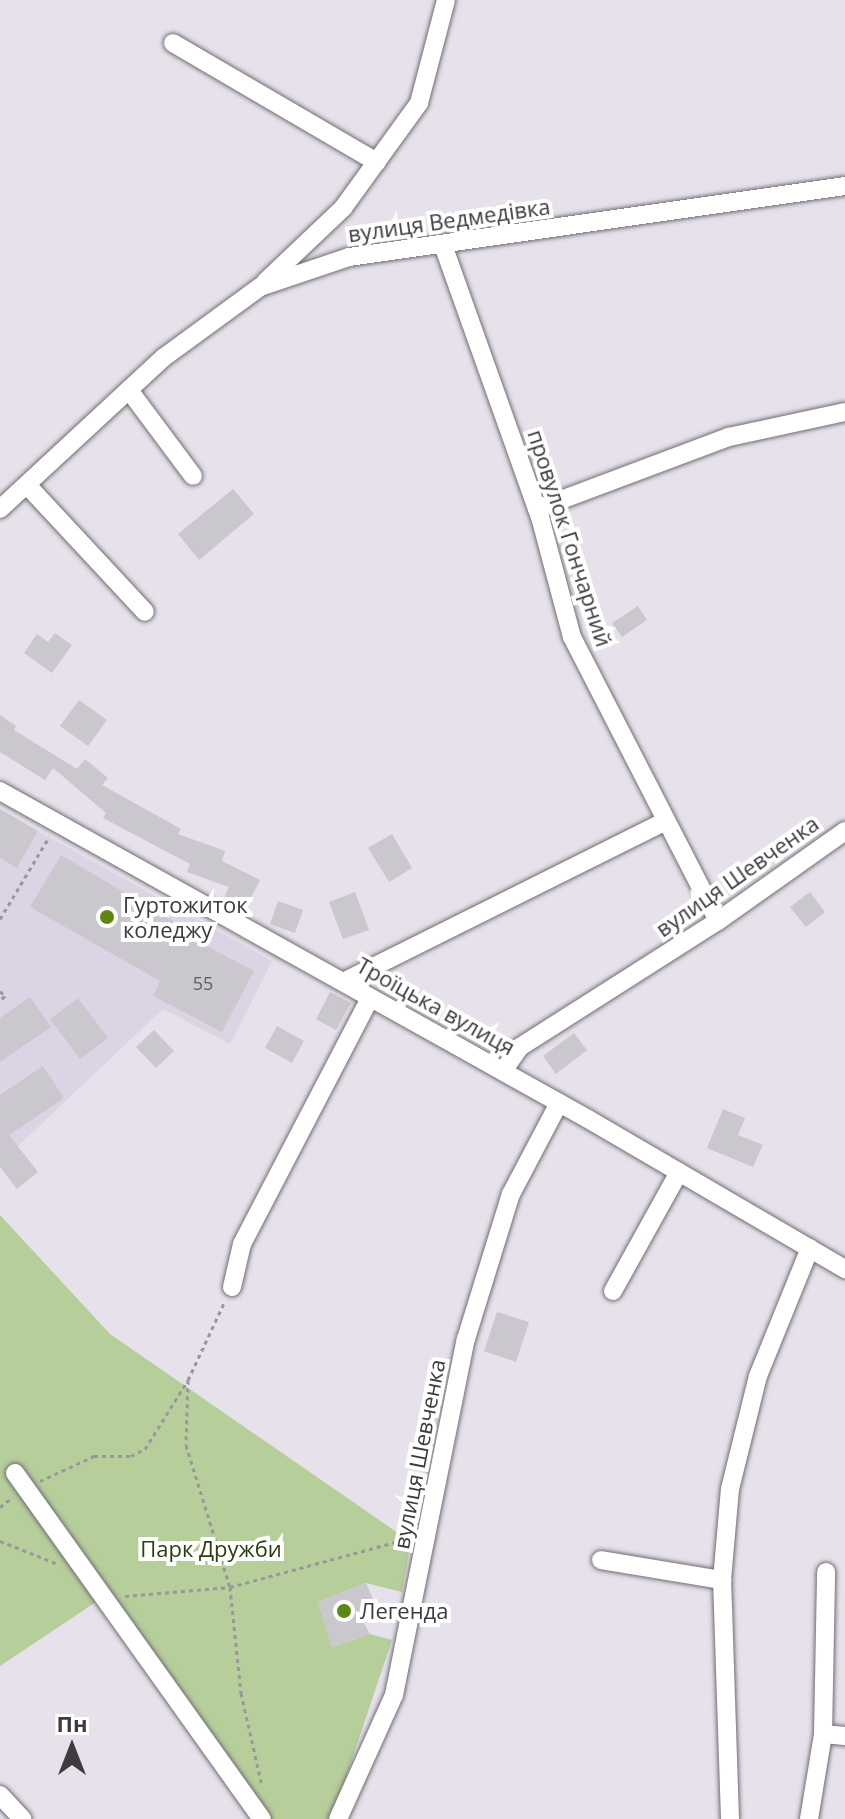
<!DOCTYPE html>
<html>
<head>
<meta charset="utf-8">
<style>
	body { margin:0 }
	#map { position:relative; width:845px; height:1819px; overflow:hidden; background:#e6e1ea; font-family:"Open Sans",sans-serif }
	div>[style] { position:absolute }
	.built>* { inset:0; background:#dcd4e4 }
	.green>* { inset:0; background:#b6ce9a }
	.building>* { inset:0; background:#cbc7cf }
	.path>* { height:3px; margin-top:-1.5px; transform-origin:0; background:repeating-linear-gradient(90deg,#99969c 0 4px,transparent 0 8px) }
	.roads { filter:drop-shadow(0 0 2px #716d75) drop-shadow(0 0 2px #716d75) }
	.minor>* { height:18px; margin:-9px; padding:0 9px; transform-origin:9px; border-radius:9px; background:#fff }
	.dots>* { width:22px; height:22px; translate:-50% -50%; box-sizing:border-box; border:4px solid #fff; border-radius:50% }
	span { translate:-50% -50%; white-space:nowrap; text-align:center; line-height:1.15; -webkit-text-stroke:8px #fff; paint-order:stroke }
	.number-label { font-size:18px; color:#605e63 }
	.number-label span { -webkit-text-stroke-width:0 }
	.street-label { font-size:22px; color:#3d3b3f }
	.poi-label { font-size:22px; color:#3d3b3f }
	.left { translate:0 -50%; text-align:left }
	.park-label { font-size:22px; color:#2c3e0f }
	.north { position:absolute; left:32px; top:1707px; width:80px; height:80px; -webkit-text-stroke:6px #fff; paint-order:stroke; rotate:0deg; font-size:22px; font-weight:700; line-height:32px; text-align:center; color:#3d3b3f }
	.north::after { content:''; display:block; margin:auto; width:28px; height:36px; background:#3d3b3f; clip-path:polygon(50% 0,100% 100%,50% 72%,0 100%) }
</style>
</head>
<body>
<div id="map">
	<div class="built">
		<i style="clip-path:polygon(38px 831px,272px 961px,230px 1044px,163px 1009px,0 1163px,0 858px,17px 867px)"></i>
	</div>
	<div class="green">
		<i style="clip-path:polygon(0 1215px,110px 1334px,411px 1542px,402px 1592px,366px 1583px,318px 1602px,332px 1647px,370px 1634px,392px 1640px,332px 1819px,265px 1819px,102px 1598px,0 1666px)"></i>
	</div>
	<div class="building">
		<i style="clip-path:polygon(233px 489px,254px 514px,199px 560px,178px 534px)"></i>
		<i style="clip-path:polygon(638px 606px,647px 620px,622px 637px,612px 623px)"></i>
		<i style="clip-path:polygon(55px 633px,72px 645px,52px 673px,24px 653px,37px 634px,48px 642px)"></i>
		<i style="clip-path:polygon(79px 700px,107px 720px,88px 746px,60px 726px)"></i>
		<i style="clip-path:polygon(0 715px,16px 726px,14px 730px,77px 769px,85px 759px,108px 778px,102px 785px,181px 829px,178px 834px,225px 851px,222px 861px,260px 880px,245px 910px,224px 898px,229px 887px,187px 872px,190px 864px,103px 818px,106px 813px,53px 768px,45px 780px,0 752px)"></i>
		<i style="clip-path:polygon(0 809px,38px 831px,17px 868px,0 858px)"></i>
		<i style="clip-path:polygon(392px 834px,412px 868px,389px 882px,368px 848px)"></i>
		<i style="clip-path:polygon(61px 855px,183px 927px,180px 932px,254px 971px,222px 1032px,153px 996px,160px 981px,30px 907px)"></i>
		<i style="clip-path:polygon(355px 892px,369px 930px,343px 939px,329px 902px)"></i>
		<i style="clip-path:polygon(810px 892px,825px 912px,806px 927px,790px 907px)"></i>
		<i style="clip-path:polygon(278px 901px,303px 910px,295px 933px,270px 924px)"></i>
		<i style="clip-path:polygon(330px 992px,351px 1003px,336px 1030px,316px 1019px)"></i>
		<i style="clip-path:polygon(30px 997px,51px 1027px,0 1062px,0 1018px)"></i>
		<i style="clip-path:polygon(78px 998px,108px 1038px,80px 1059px,50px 1019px)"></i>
		<i style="clip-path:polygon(277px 1026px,304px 1041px,292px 1063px,265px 1048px)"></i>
		<i style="clip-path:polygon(154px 1030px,174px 1051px,156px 1068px,136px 1047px)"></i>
		<i style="clip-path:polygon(574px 1033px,587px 1050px,556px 1074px,543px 1056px)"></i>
		<i style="clip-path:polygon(43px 1066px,64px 1098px,9px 1135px,38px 1172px,17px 1189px,0 1167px,0 1095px)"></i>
		<i style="clip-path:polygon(723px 1109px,745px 1118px,738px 1135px,763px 1145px,753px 1167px,707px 1148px)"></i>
		<i style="clip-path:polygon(497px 1312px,529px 1322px,516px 1362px,484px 1351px)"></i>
		<i style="clip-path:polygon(366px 1583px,376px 1606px,359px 1615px,370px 1634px,332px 1647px,318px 1602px)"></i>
	</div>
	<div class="path">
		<i style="left:0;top:919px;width:96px;rotate:-59.1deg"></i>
		<i style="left:0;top:991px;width:7px;rotate:45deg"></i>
		<i style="left:5px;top:996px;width:6px;rotate:141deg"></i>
		<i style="left:188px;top:1380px;width:65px;rotate:91.8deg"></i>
		<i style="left:186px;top:1445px;width:149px;rotate:72.8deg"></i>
		<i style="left:230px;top:1587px;width:107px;rotate:84.1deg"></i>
		<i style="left:241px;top:1693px;width:95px;rotate:77.3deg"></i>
		<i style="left:40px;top:1481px;width:60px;rotate:-24.8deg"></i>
		<i style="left:94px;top:1456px;width:37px"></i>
		<i style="left:131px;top:1456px;width:16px;rotate:-27deg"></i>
		<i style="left:145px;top:1449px;width:81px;rotate:-58.1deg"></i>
		<i style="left:188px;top:1380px;width:87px;rotate:-64.9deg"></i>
		<i style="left:0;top:1507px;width:16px;rotate:-38deg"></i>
		<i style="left:0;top:1541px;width:62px;rotate:21.6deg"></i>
		<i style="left:125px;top:1596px;width:105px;rotate:-4.9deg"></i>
		<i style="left:230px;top:1587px;width:183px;rotate:-15.2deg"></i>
	</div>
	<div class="roads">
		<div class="minor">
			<i style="left:173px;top:43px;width:236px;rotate:30.3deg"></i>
			<i style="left:443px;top:245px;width:289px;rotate:70.4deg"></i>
			<i style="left:540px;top:517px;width:124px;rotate:75.1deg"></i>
			<i style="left:572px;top:637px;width:319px;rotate:62.8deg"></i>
			<i style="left:265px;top:282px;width:108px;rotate:-43.5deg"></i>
			<i style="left:343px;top:208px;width:130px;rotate:-54.1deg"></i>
			<i style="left:419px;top:103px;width:106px;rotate:-75.3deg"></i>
			<i style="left:129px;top:390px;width:107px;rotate:53.3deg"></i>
			<i style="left:27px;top:485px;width:173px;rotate:47.1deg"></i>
			<i style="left:0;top:509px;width:222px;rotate:-42.8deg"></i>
			<i style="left:163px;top:358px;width:120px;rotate:-36.2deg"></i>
			<i style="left:260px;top:287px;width:94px;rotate:-18.6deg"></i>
			<i style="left:349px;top:257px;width:501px;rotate:-8.15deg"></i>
			<i style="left:537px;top:509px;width:205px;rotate:-20.6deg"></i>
			<i style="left:729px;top:437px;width:119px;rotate:-12.2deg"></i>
			<i style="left:0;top:791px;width:673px;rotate:29.15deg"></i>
			<i style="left:588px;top:1119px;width:298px;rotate:30.3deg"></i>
			<i style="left:343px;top:982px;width:361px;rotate:-26.5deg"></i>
			<i style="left:503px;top:1071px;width:29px;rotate:-55deg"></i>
			<i style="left:520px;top:1047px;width:235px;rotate:-32.5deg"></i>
			<i style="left:718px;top:921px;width:156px;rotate:-35.3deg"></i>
			<i style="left:232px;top:1287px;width:44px;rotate:-76.9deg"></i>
			<i style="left:242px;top:1244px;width:277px;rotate:-62.5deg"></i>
			<i style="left:613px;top:1291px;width:136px;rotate:-61deg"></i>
			<i style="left:15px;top:1473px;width:425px;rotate:54.5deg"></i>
			<i style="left:601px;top:1560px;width:123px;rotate:9.4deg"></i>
			<i style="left:823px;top:1734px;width:22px;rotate:5deg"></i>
			<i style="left:0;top:1795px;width:33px;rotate:47deg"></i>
			<i style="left:338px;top:1819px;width:136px;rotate:-65.7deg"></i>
			<i style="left:394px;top:1695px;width:363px;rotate:-78.6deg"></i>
			<i style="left:466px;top:1339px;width:152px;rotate:-72.8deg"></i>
			<i style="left:511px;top:1194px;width:103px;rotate:-62.2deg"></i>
			<i style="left:730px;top:1819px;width:239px;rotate:-91.9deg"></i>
			<i style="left:722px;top:1580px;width:91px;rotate:-85deg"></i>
			<i style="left:730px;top:1489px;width:116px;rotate:-76.1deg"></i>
			<i style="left:758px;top:1376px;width:138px;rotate:-67.9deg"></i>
			<i style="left:809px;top:1819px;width:86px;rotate:-80.6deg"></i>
			<i style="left:823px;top:1734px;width:162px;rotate:-88.9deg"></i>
		</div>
	</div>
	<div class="dots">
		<i style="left:107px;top:917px;background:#5e8711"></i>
		<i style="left:344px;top:1611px;background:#5e8711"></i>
	</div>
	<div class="number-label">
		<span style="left:203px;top:983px">55</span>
	</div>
	<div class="street-label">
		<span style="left:449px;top:220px;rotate:-8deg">вулиця Ведмедівка</span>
		<span style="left:570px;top:538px;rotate:72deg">провулок Гончарний</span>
		<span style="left:737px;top:876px;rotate:-35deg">вулиця Шевченка</span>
		<span style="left:436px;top:1006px;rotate:29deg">Троїцька вулиця</span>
		<span style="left:419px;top:1454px;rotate:-79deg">вулиця Шевченка</span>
	</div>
	<div class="poi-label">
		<span class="left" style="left:123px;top:917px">Гуртожиток<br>коледжу</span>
		<span class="left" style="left:360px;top:1611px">Легенда</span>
	</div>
	<div class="park-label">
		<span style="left:211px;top:1549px">Парк Дружби</span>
	</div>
	<div class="north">Пн</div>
</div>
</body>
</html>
